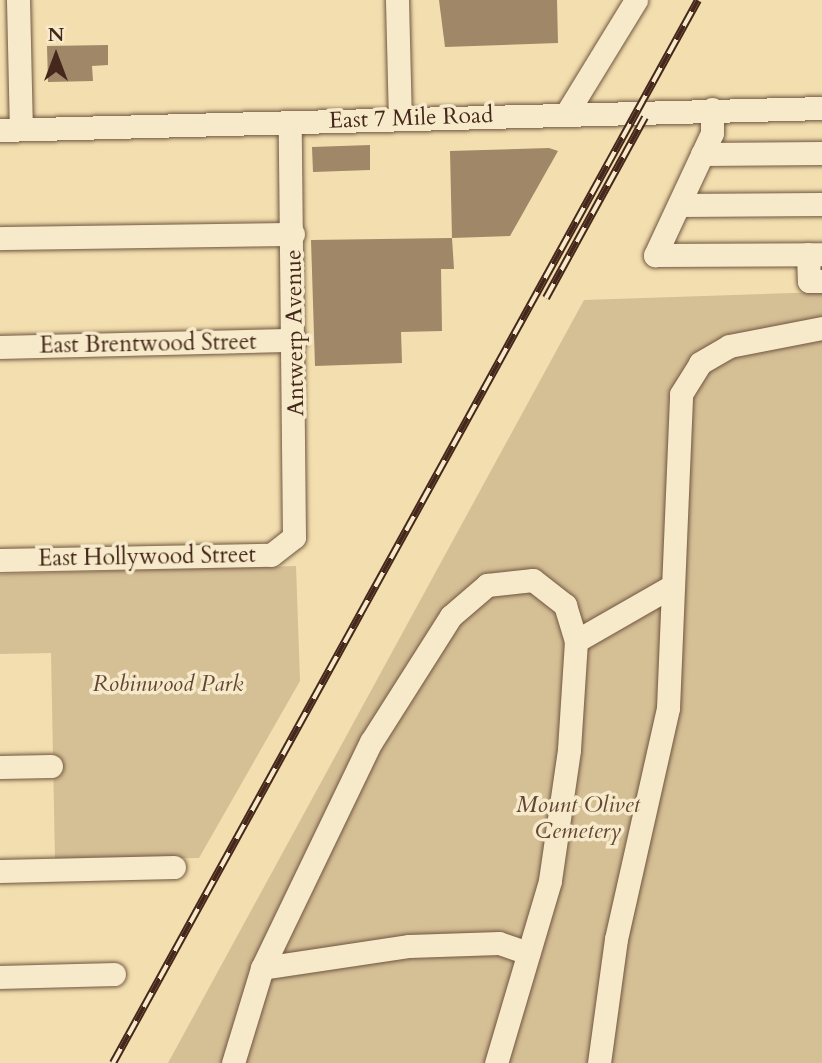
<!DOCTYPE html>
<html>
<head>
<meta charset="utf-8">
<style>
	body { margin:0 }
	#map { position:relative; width:822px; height:1063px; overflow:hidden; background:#f2deae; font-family:Cardo,serif }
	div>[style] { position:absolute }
	.green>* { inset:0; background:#d5bf95 }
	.building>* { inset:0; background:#9f8767 }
	.roads { filter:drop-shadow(0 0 2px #705640) drop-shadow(0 0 2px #705640) }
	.minor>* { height:23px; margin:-11.5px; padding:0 11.5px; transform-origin:11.5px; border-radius:11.5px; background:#f7eaca }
	.rail>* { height:8px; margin-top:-4px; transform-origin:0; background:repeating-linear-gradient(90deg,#f7eaca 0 16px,#45281b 0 32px); box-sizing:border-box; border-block:2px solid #45281b }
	span { translate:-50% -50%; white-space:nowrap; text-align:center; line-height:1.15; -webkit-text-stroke:7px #f7eaca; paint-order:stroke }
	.street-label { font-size:23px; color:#45281b }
	.park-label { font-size:23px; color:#624633; font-style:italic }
	.north { position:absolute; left:21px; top:21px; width:70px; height:70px; -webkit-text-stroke:5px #f7eaca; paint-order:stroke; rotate:0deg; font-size:19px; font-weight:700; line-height:28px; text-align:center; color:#45281b }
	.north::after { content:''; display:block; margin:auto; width:24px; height:32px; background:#45281b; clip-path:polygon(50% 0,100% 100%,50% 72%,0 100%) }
</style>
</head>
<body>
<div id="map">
	<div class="green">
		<i style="clip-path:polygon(822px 292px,822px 1063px,168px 1063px,584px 300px)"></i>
		<i style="clip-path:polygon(296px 566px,300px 681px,199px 858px,55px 860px,51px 653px,0 654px,0 574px)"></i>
	</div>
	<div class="building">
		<i style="clip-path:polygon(439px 0,557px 0,558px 43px,445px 47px)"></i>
		<i style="clip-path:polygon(108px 45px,108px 65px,92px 66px,93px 81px,48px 82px,47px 46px)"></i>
		<i style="clip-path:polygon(370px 145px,370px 170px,313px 172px,312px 147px)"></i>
		<i style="clip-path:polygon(549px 148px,558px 151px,510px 236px,452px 238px,450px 151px)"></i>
		<i style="clip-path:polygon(452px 238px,454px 269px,441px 269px,442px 331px,401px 332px,402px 363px,315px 366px,311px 240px)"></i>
	</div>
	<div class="roads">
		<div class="minor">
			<i style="left:18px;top:0;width:129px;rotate:88.7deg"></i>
			<i style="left:397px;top:0;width:119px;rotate:88.6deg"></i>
			<i style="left:712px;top:109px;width:24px;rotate:90deg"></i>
			<i style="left:712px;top:133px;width:135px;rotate:115deg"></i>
			<i style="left:655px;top:255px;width:167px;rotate:-0.3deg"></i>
			<i style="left:568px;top:111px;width:130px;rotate:-58.5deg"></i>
			<i style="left:0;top:130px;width:822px;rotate:-1.53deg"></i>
			<i style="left:702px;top:154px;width:120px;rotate:-0.5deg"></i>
			<i style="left:679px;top:205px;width:143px;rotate:-0.4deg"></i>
			<i style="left:0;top:238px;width:293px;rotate:-0.8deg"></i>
			<i style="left:808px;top:254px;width:27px;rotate:88deg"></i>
			<i style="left:809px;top:281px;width:13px"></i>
			<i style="left:0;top:347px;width:295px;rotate:-1.4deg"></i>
			<i style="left:0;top:560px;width:271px;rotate:-1.1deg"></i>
			<i style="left:271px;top:555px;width:29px;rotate:-38deg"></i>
			<i style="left:294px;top:537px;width:415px;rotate:-90.6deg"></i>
			<i style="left:576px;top:641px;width:111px;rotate:-29.8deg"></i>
			<i style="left:0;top:767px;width:51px;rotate:-1.1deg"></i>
			<i style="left:0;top:871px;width:174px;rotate:-1.3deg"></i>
			<i style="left:262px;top:968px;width:251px;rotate:-64.3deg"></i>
			<i style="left:371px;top:742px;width:149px;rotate:-57.6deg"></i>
			<i style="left:451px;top:616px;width:48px;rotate:-40.7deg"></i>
			<i style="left:487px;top:585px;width:46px;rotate:-6.2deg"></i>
			<i style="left:533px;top:580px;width:41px;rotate:38deg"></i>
			<i style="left:565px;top:605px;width:38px;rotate:73deg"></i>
			<i style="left:576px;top:641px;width:109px;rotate:93.7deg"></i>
			<i style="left:569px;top:750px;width:132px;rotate:98.3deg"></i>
			<i style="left:550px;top:881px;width:190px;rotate:106.5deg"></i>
			<i style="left:0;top:977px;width:114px;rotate:-1.5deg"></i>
			<i style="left:233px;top:1063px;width:99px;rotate:-73deg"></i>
			<i style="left:262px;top:968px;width:149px;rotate:-8.5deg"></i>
			<i style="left:409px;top:946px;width:90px;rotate:-1.9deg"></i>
			<i style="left:499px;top:943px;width:31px;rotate:19deg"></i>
			<i style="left:599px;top:1063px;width:125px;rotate:-82.2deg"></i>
			<i style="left:616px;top:939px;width:237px;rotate:-77.3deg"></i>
			<i style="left:668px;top:708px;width:314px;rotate:-87.6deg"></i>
			<i style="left:681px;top:394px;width:36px;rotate:-58deg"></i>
			<i style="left:700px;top:363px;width:34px;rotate:-30deg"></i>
			<i style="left:729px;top:346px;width:95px;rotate:-11deg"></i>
		</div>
	</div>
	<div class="rail">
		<i style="left:546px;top:298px;width:206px;rotate:-61.3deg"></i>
		<i style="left:113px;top:1063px;width:1213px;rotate:-61.17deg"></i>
	</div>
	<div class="street-label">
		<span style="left:411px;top:118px;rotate:-2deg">East 7 Mile Road</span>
		<span style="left:295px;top:333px;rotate:-91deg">Antwerp Avenue</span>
		<span style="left:148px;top:344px;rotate:-1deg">East Brentwood Street</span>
		<span style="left:147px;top:557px;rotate:-1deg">East Hollywood Street</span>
	</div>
	<div class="park-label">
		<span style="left:168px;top:684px">Robinwood Park</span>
		<span style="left:578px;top:818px">Mount Olivet<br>Cemetery</span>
	</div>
	<div class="north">N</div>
</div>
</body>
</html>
